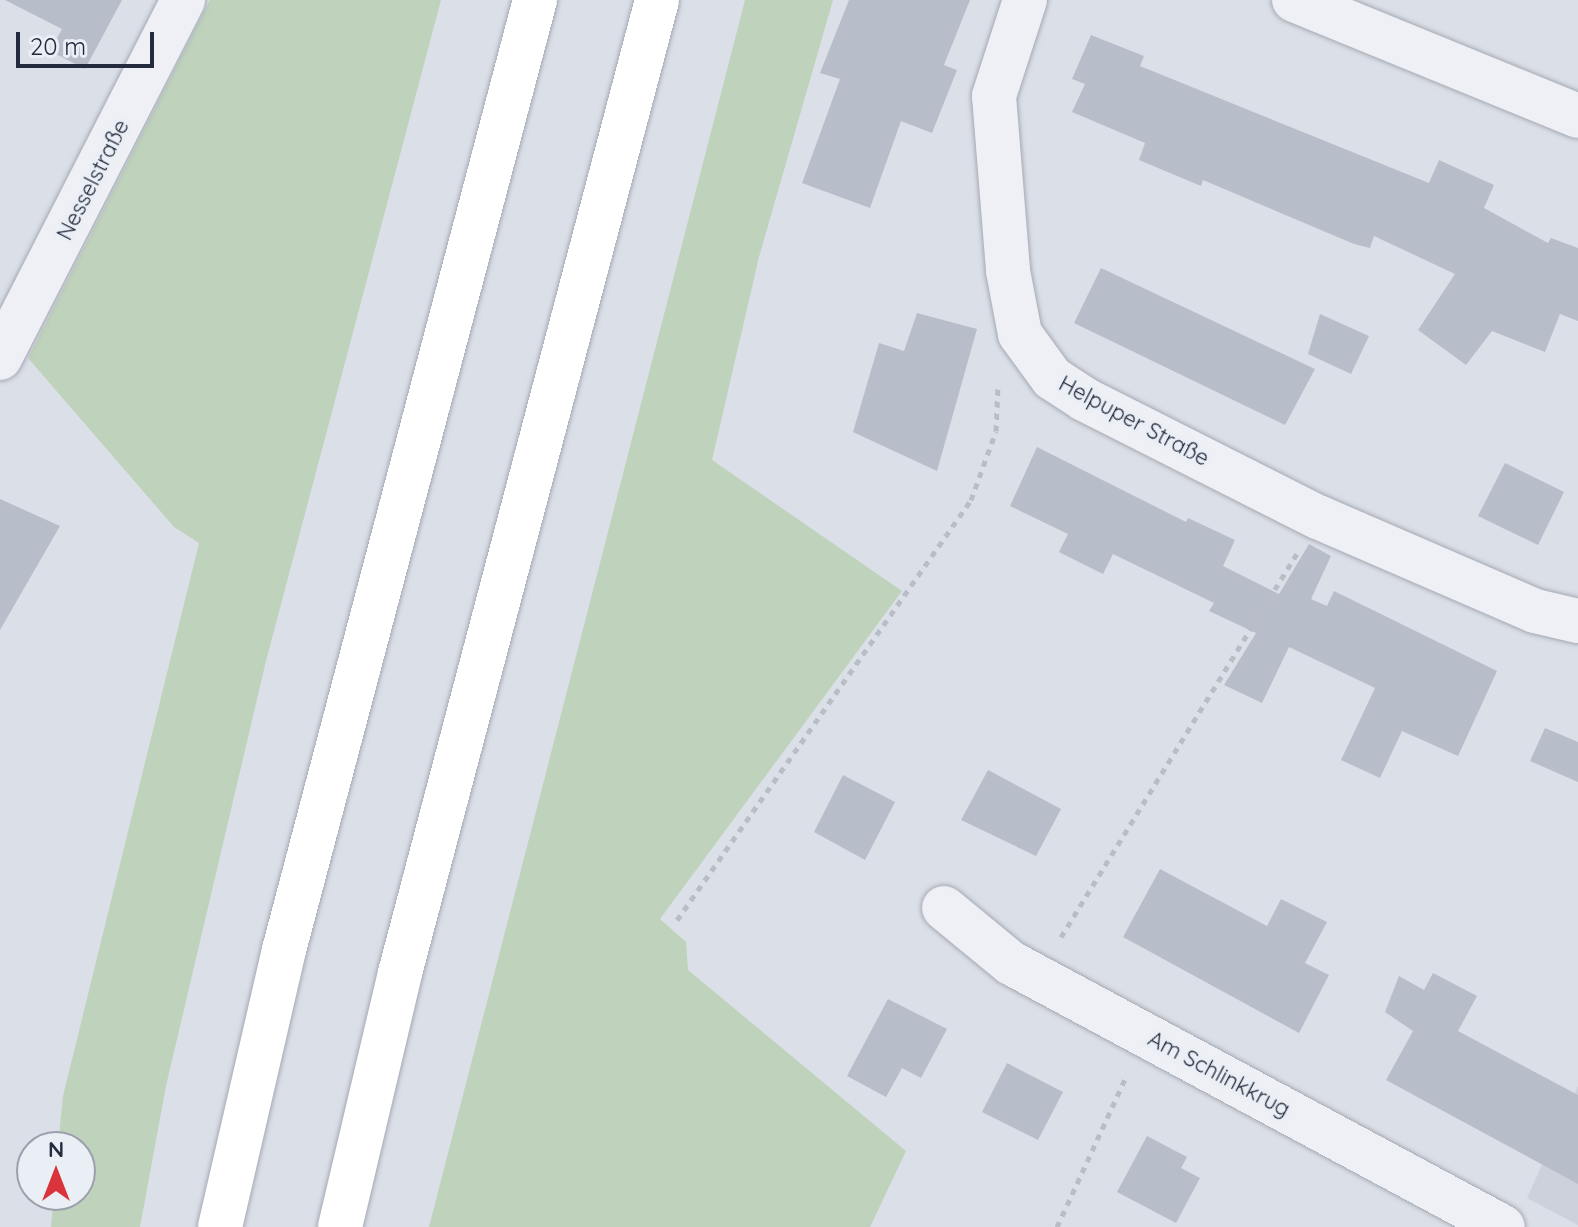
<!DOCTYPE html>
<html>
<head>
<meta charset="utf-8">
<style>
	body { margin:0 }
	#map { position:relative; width:1578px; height:1227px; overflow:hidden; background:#dbdfe7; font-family:Quicksand,sans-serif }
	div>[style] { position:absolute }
	.built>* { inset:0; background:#cdd1dc }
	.green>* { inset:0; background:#bfd2bc }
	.building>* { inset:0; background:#b8bdca }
	.path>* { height:5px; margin-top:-2.5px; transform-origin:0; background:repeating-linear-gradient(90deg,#b9bdc5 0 6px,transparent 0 12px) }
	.roads { filter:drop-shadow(0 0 2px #a4a9b4) drop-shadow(0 0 2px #a4a9b4) }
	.minor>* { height:44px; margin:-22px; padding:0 22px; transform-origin:22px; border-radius:22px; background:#eef0f5 }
	.motorway>* { height:44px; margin:-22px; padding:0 22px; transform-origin:22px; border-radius:22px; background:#fff }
	span { translate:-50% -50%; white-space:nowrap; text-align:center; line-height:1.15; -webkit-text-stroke:7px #eaeef5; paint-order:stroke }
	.street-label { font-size:22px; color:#242b3e }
	.north { position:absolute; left:16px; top:1131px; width:80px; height:80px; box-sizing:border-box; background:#eaeef5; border:2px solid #9ba0ac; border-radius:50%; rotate:0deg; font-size:22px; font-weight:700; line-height:32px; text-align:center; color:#242b3e }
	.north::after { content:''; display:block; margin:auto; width:28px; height:36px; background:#d9333b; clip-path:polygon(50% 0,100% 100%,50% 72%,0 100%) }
	.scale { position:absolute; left:16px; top:32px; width:138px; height:36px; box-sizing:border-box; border:4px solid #242b3e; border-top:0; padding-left:10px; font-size:24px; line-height:28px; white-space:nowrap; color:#242b3e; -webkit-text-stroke:6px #eaeef5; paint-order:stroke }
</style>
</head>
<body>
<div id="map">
	<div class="built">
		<i style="clip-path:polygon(1578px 1086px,1578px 1225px,1527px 1198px)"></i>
	</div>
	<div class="green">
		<i style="clip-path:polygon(210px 0,441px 0,266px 661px,166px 1086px,140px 1227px,51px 1227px,54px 1195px,80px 1195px,80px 1147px,58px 1147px,63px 1096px,199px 543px,174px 527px,28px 358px)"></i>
		<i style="clip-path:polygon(745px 0,833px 0,759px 257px,712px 460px,902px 591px,660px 919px,686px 942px,688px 970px,906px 1151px,870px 1227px,429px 1227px)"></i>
	</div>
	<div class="building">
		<i style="clip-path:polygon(5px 0,122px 0,85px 69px,50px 51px,62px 29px)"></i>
		<i style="clip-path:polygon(849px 0,970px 0,944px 65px,957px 70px,932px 133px,901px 121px,870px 208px,802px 183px,840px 79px,820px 73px)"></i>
		<i style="clip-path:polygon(1091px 35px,1144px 56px,1140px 66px,1429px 183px,1439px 160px,1494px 185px,1484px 208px,1548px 243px,1551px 238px,1578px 248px,1578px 321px,1560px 314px,1545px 352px,1492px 331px,1466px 365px,1418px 330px,1455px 274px,1374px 236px,1370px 248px,1354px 244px,1203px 180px,1201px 186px,1182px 178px,1139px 160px,1145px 143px,1072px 112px,1085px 84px,1072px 79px)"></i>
		<i style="clip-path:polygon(1101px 268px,1315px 369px,1285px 425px,1074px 323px)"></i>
		<i style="clip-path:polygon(917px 313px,977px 329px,937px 471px,853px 432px,879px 343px,904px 351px)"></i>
		<i style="clip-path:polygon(1320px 314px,1369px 336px,1351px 374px,1308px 354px)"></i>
		<i style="clip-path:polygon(1037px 447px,1186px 522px,1188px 518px,1235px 540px,1223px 566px,1279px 594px,1309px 544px,1331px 556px,1311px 599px,1327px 606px,1334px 591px,1497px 671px,1458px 756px,1402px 731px,1380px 778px,1341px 760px,1375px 688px,1289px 647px,1262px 703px,1224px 685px,1256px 633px,1209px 611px,1214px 603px,1113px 554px,1103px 574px,1059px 552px,1068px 534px,1010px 506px)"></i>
		<i style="clip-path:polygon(1505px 463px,1564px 492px,1538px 545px,1478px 516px)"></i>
		<i style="clip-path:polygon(0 499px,60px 526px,0 630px)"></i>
		<i style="clip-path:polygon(1545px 728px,1578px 742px,1578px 782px,1530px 761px)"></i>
		<i style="clip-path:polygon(988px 770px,1061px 809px,1036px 856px,961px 820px)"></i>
		<i style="clip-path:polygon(843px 775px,895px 802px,865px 860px,814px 832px)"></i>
		<i style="clip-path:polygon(1160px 869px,1267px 926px,1281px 899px,1327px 922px,1305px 963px,1329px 975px,1299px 1033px,1123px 937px)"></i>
		<i style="clip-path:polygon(1433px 973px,1477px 996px,1458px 1031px,1578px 1095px,1578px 1184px,1386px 1080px,1413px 1031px,1385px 1012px,1399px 976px,1424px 990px)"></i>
		<i style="clip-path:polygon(888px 999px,947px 1029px,921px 1078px,902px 1068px,886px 1097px,847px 1076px)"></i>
		<i style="clip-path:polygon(1007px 1063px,1063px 1092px,1038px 1140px,982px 1112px)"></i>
		<i style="clip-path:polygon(1147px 1136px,1187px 1157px,1181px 1168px,1200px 1178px,1176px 1223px,1117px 1192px)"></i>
	</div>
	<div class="path">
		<i style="left:677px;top:920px;width:513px;rotate:-55.01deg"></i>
		<i style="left:971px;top:500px;width:73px;rotate:-70.1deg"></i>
		<i style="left:996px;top:431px;width:46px;rotate:-87.5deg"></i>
		<i style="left:1061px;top:937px;width:450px;rotate:-58.4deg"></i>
		<i style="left:1057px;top:1227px;width:167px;rotate:-65.3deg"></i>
	</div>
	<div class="roads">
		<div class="minor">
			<i style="left:1025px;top:0;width:101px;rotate:107.9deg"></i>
			<i style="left:994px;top:96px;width:176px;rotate:85.4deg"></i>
			<i style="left:1008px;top:271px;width:64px;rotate:79.2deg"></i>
			<i style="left:1020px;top:334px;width:54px;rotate:54deg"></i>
			<i style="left:1052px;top:378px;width:38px;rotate:33deg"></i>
			<i style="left:1084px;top:399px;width:262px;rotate:26.8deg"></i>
			<i style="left:1318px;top:517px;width:236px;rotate:23.4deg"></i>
			<i style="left:1535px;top:611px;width:44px;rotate:13.1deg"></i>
			<i style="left:1294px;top:0;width:307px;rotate:22.2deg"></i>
			<i style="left:0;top:358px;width:402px;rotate:-62.9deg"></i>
			<i style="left:944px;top:908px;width:87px;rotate:39.4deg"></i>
			<i style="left:1011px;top:963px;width:558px;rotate:28.22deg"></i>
		</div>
		<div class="motorway">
			<i style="left:220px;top:1227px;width:284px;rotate:-77deg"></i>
			<i style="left:284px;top:950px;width:983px;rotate:-75.2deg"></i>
			<i style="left:340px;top:1227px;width:261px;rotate:-76.7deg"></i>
			<i style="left:400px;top:973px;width:1006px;rotate:-75.2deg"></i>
		</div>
	</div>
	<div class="street-label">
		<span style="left:93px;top:180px;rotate:-63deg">Nesselstraße</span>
		<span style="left:1134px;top:421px;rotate:28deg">Helpuper Straße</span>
		<span style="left:1219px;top:1074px;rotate:28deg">Am Schlinkkrug</span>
	</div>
	<div class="north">N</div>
	<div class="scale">20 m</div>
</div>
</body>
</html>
